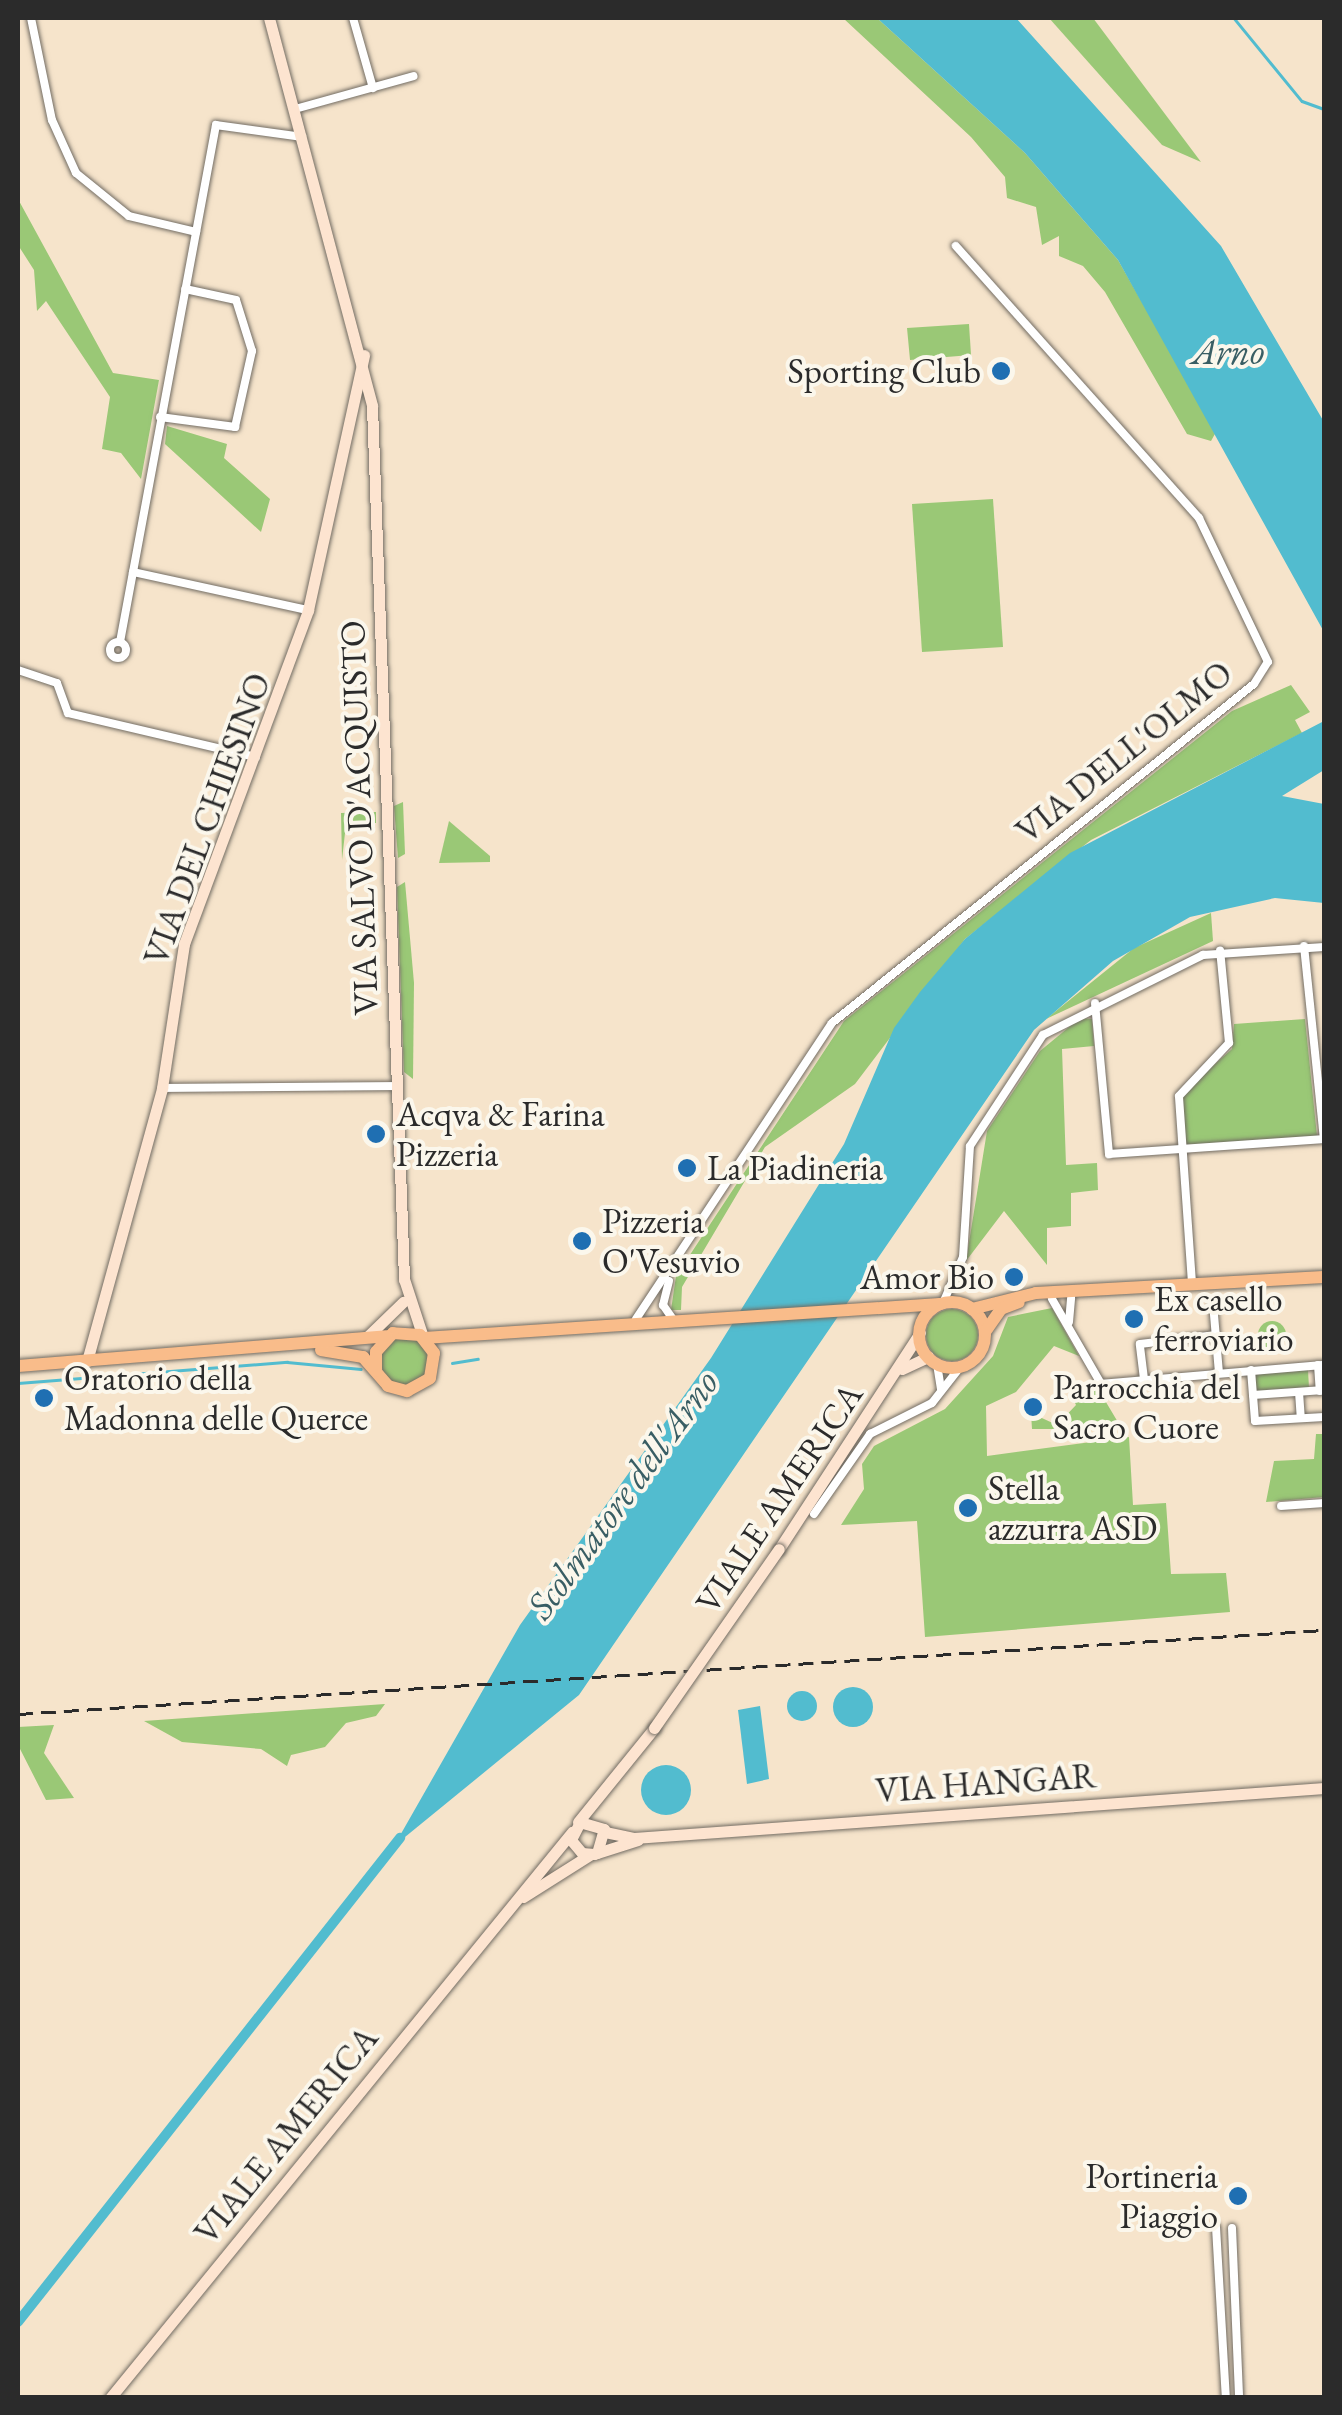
<!DOCTYPE html>
<html>
<head>
<meta charset="utf-8">
<style>
	body { margin:0 }
	#map { position:relative; width:1342px; height:2415px; overflow:hidden; background:#f6e4cb; font-family:"EB Garamond",serif }
	div>[style] { position:absolute }
	.green>* { inset:0; background:#9ac876 }
	.round { border-radius:50% }
	.water>* { inset:0; background:#52bccf }
	.stream>* { height:2.5px; margin:-1.25px; padding:0 1.25px; transform-origin:1.25px; border-radius:1.25px; background:#52bccf }
	.canal>* { height:10px; margin:-5px; padding:0 5px; transform-origin:5px; border-radius:5px; background:#52bccf }
	.roads { filter:drop-shadow(0 0 2px #726c63) drop-shadow(0 0 2px #726c63) }
	.street>* { height:8px; margin:-4px; padding:0 4px; transform-origin:4px; border-radius:4px; background:#fff }
	.street>.ring { margin:-4px; padding:0; box-sizing:content-box; background:none; border:8px solid #fff; border-radius:50% }
	.secondary>* { height:11px; margin:-5.5px; padding:0 5.5px; transform-origin:5.5px; border-radius:5.5px; background:#fde4d0 }
	.primary>* { height:12px; margin:-6px; padding:0 6px; transform-origin:6px; border-radius:6px; background:#f9bc8a }
	.primary>.ring { margin:-6px; padding:0; box-sizing:content-box; background:none; border:12px solid #f9bc8a; border-radius:50% }
	.rail>* { height:2.5px; margin-top:-1.25px; transform-origin:0; background:repeating-linear-gradient(90deg,#2b2b2b 0 15px,transparent 0 23px) }
	.bridges { filter:drop-shadow(0 0 2px #726c63) drop-shadow(0 0 2px #726c63) }
	.secondary-bridge>* { height:11px; margin:-5.5px; padding:0 5.5px; transform-origin:5.5px; border-radius:5.5px; background:#fde4d0 }
	.dots>* { width:28px; height:28px; translate:-50% -50%; box-sizing:border-box; border:5px solid #fbf7ec; border-radius:50% }
	span { translate:-50% -50%; white-space:nowrap; text-align:center; line-height:1.15; -webkit-text-stroke:8px #fbf7ec; paint-order:stroke }
	.poi-label { font-size:35px; color:#2b2b2b }
	.right { translate:-100% -50%; text-align:right }
	.left { translate:0 -50%; text-align:left }
	.street-label { font-size:35px; color:#2b2b2b }
	.water-label { font-size:38px; color:#395e64; font-style:italic }
	.frame { position:absolute; inset:0; border:20px solid #2b2b2b; pointer-events:none }
</style>
</head>
<body>
<div id="map">
	<div class="green">
		<i style="clip-path:polygon(843px 18px,877px 18px,1025px 153px,1118px 260px,1216px 432px,1211px 441px,1187px 434px,1105px 292px,1083px 266px,1059px 256px,1059px 236px,1042px 245px,1036px 207px,1007px 198px,1005px 177px,971px 137px)"></i>
		<i style="clip-path:polygon(1049px 18px,1093px 18px,1201px 162px,1162px 145px)"></i>
		<i style="clip-path:polygon(18px 199px,113px 373px,159px 380px,141px 479px,121px 453px,102px 449px,110px 397px,46px 301px,37px 311px,34px 270px,18px 245px)"></i>
		<i style="clip-path:polygon(969px 324px,971px 355px,910px 360px,907px 328px)"></i>
		<i style="clip-path:polygon(167px 426px,227px 444px,224px 458px,270px 499px,261px 532px,165px 444px)"></i>
		<i style="clip-path:polygon(993px 499px,1003px 647px,922px 652px,912px 504px)"></i>
		<i style="clip-path:polygon(1291px 685px,1310px 712px,1295px 720px,1302px 733px,1091px 840px,965px 939px,855px 1084px,765px 1147px,682px 1287px,681px 1310px,671px 1310px,676px 1276px,844px 1021px,1232px 711px)"></i>
		<i style="clip-path:polygon(403px 802px,405px 854px,398px 858px,394px 806px)"></i>
		<i style="clip-path:polygon(376px 812px,376px 823px,346px 824px,342px 860px,341px 813px)"></i>
		<i style="clip-path:polygon(449px 821px,490px 856px,490px 862px,439px 863px)"></i>
		<i style="clip-path:polygon(405px 882px,414px 983px,413px 1079px,404px 1072px,397px 887px)"></i>
		<i style="clip-path:polygon(1211px 913px,1213px 941px,1046px 1019px,1134px 948px)"></i>
		<i style="clip-path:polygon(1080px 1018px,1092px 1019px,1094px 1046px,1062px 1049px,1066px 1165px,1097px 1163px,1098px 1190px,1071px 1193px,1071px 1226px,1047px 1228px,1047px 1265px,1004px 1211px,966px 1261px,987px 1131px,1040px 1051px)"></i>
		<i style="clip-path:polygon(1305px 1019px,1317px 1136px,1186px 1145px,1182px 1093px,1232px 1049px,1234px 1024px)"></i>
		<i style="clip-path:polygon(1052px 1308px,1079px 1356px,1054px 1346px,1016px 1392px,986px 1406px,987px 1456px,1129px 1437px,1133px 1505px,1166px 1503px,1171px 1574px,1226px 1573px,1230px 1612px,925px 1637px,917px 1521px,841px 1525px,864px 1489px,862px 1464px,874px 1446px,945px 1409px,993px 1356px,1008px 1317px)"></i>
		<i class="round" style="left:926px;top:1309px;width:52px;height:52px"></i>
		<i class="round" style="left:1258px;top:1321px;width:28px;height:28px"></i>
		<i class="round" style="left:381px;top:1337px;width:48px;height:48px"></i>
		<i style="clip-path:polygon(1308px 1370px,1309px 1388px,1256px 1392px,1254px 1374px)"></i>
		<i style="clip-path:polygon(1097px 1387px,1122px 1429px,1032px 1429px,1031px 1413px,1057px 1425px,1076px 1405px,1069px 1390px)"></i>
		<i style="clip-path:polygon(1316px 1434px,1324px 1434px,1324px 1497px,1266px 1502px,1274px 1461px,1314px 1459px)"></i>
		<i style="clip-path:polygon(385px 1704px,376px 1716px,346px 1723px,325px 1747px,291px 1755px,287px 1766px,261px 1749px,182px 1742px,144px 1721px)"></i>
		<i style="clip-path:polygon(54px 1725px,44px 1753px,74px 1798px,46px 1800px,18px 1745px,18px 1727px)"></i>
	</div>
	<div class="water">
		<i style="clip-path:polygon(877px 18px,1016px 18px,1221px 246px,1324px 422px,1324px 632px,1118px 260px,1025px 153px)"></i>
		<i style="clip-path:polygon(1324px 721px,1324px 770px,1282px 796px,1324px 804px,1324px 903px,1275px 898px,1190px 917px,1113px 961px,1034px 1030px,579px 1695px,394px 1846px,520px 1625px,711px 1358px,844px 1144px,894px 1028px,920px 992px,965px 939px,1070px 853px)"></i>
		<i class="round" style="left:833px;top:1687px;width:40px;height:40px"></i>
		<i class="round" style="left:787px;top:1691px;width:30px;height:30px"></i>
		<i style="clip-path:polygon(760px 1706px,769px 1779px,747px 1784px,738px 1710px)"></i>
		<i class="round" style="left:641px;top:1765px;width:50px;height:50px"></i>
	</div>
	<div class="stream">
		<i style="left:1234px;top:18px;width:107px;rotate:50.7deg"></i>
		<i style="left:1302px;top:101px;width:23px;rotate:20deg"></i>
		<i style="left:452px;top:1363px;width:26px;rotate:-9deg"></i>
		<i style="left:18px;top:1383px;width:270px;rotate:-4.5deg"></i>
		<i style="left:287px;top:1362px;width:74px;rotate:5.4deg"></i>
	</div>
	<div class="canal">
		<i style="left:18px;top:2322px;width:617px;rotate:-51.72deg"></i>
	</div>
	<div class="roads">
		<div class="street">
			<i style="left:31px;top:18px;width:104px;rotate:78.4deg"></i>
			<i style="left:52px;top:120px;width:58px;rotate:65.6deg"></i>
			<i style="left:76px;top:173px;width:68px;rotate:39.1deg"></i>
			<i style="left:129px;top:216px;width:69px;rotate:13.4deg"></i>
			<i style="left:353px;top:18px;width:73px;rotate:74.1deg"></i>
			<i style="left:295px;top:109px;width:123px;rotate:-15.5deg"></i>
			<i style="left:160px;top:417px;width:76px;rotate:7.6deg"></i>
			<i style="left:235px;top:427px;width:78px;rotate:-77.4deg"></i>
			<i style="left:252px;top:351px;width:53px;rotate:-107.4deg"></i>
			<i style="left:236px;top:300px;width:52px;rotate:-167.8deg"></i>
			<i style="left:133px;top:572px;width:179px;rotate:12.3deg"></i>
			<i style="left:120px;top:642px;width:526px;rotate:-79.48deg"></i>
			<i style="left:216px;top:125px;width:87px;rotate:7.9deg"></i>
			<i class="ring" style="left:110px;top:642px;width:8px;height:8px"></i>
			<i style="left:18px;top:670px;width:41px;rotate:18.4deg"></i>
			<i style="left:57px;top:683px;width:32px;rotate:70deg"></i>
			<i style="left:68px;top:713px;width:193px;rotate:13.2deg"></i>
			<i style="left:1304px;top:946px;width:194px;rotate:84.1deg"></i>
			<i style="left:1095px;top:1003px;width:152px;rotate:84.7deg"></i>
			<i style="left:1109px;top:1154px;width:216px;rotate:-4deg"></i>
			<i style="left:162px;top:1088px;width:235px;rotate:-0.5deg"></i>
			<i style="left:669px;top:1281px;width:25px;rotate:104deg"></i>
			<i style="left:663px;top:1305px;width:16px;rotate:55deg"></i>
			<i style="left:1192px;top:1283px;width:187px;rotate:-94deg"></i>
			<i style="left:1179px;top:1096px;width:73px;rotate:-46.7deg"></i>
			<i style="left:1229px;top:1043px;width:93px;rotate:-95.5deg"></i>
			<i style="left:1052px;top:1299px;width:98px;rotate:60deg"></i>
			<i style="left:1101px;top:1384px;width:224px;rotate:-4.9deg"></i>
			<i style="left:943px;top:1303px;width:50px;rotate:-66.5deg"></i>
			<i style="left:963px;top:1257px;width:111px;rotate:-86.4deg"></i>
			<i style="left:970px;top:1146px;width:133px;rotate:-56.7deg"></i>
			<i style="left:1043px;top:1035px;width:179px;rotate:-26.6deg"></i>
			<i style="left:1203px;top:955px;width:121px;rotate:-3.8deg"></i>
			<i style="left:1213px;top:1303px;width:70px;rotate:85.1deg"></i>
			<i style="left:636px;top:1319px;width:355px;rotate:-56.5deg"></i>
			<i style="left:832px;top:1023px;width:541px;rotate:-38.78deg"></i>
			<i style="left:1254px;top:684px;width:26px;rotate:-58deg"></i>
			<i style="left:1268px;top:662px;width:160px;rotate:-115.6deg"></i>
			<i style="left:1199px;top:518px;width:365px;rotate:-131.8deg"></i>
			<i style="left:1069px;top:1322px;width:24px;rotate:-85deg"></i>
			<i style="left:937px;top:1364px;width:26px;rotate:81deg"></i>
			<i style="left:1318px;top:1365px;width:26px;rotate:86deg"></i>
			<i style="left:1251px;top:1370px;width:51px;rotate:85.5deg"></i>
			<i style="left:1255px;top:1421px;width:69px;rotate:-3.3deg"></i>
			<i style="left:1144px;top:1379px;width:35px;rotate:-97deg"></i>
			<i style="left:1140px;top:1344px;width:77px;rotate:-6.8deg"></i>
			<i style="left:1299px;top:1392px;width:26px;rotate:86deg"></i>
			<i style="left:1253px;top:1395px;width:71px;rotate:-4deg"></i>
			<i style="left:1281px;top:1506px;width:43px;rotate:-4deg"></i>
			<i style="left:814px;top:1514px;width:98px;rotate:-55deg"></i>
			<i style="left:870px;top:1434px;width:69px;rotate:-26.6deg"></i>
			<i style="left:932px;top:1403px;width:47px;rotate:-51.9deg"></i>
			<i style="left:1216px;top:2227px;width:171px;rotate:86.7deg"></i>
			<i style="left:1232px;top:2228px;width:170px;rotate:87.6deg"></i>
		</div>
		<div class="secondary">
			<i style="left:269px;top:18px;width:401px;rotate:75.1deg"></i>
			<i style="left:372px;top:406px;width:874px;rotate:87.9deg"></i>
			<i style="left:404px;top:1279px;width:61px;rotate:71.9deg"></i>
			<i style="left:368px;top:1336px;width:49px;rotate:-44.2deg"></i>
			<i style="left:87px;top:1361px;width:283px;rotate:-74.6deg"></i>
			<i style="left:162px;top:1088px;width:146px;rotate:-81.3deg"></i>
			<i style="left:184px;top:944px;width:356px;rotate:-69.6deg"></i>
			<i style="left:308px;top:610px;width:261px;rotate:-77.6deg"></i>
			<i style="left:902px;top:1369px;width:29px;rotate:-25deg"></i>
			<i style="left:779px;top:1549px;width:258px;rotate:-56.9deg"></i>
			<i style="left:578px;top:1822px;width:121px;rotate:-51deg"></i>
			<i style="left:605px;top:1832px;width:30px;rotate:12deg"></i>
			<i style="left:634px;top:1838px;width:692px;rotate:-4.14deg"></i>
			<i style="left:597px;top:1853px;width:25px;rotate:-74deg"></i>
			<i style="left:604px;top:1829px;width:25px;rotate:-164deg"></i>
			<i style="left:580px;top:1822px;width:20px;rotate:117deg"></i>
			<i style="left:571px;top:1840px;width:17px;rotate:50deg"></i>
			<i style="left:582px;top:1853px;width:12px;rotate:5deg"></i>
			<i style="left:594px;top:1854px;width:46px;rotate:-17.7deg"></i>
			<i style="left:523px;top:1897px;width:80px;rotate:-32.3deg"></i>
			<i style="left:110px;top:2398px;width:731px;rotate:-50.78deg"></i>
		</div>
		<div class="primary">
			<i class="ring" style="left:919px;top:1302px;width:54px;height:54px"></i>
			<i style="left:972px;top:1309px;width:66px;rotate:-14deg"></i>
			<i style="left:1036px;top:1293px;width:288px;rotate:-3.2deg"></i>
			<i style="left:985px;top:1332px;width:28px;rotate:-55deg"></i>
			<i style="left:1001px;top:1309px;width:19px;rotate:-21deg"></i>
			<i style="left:424px;top:1338px;width:517px;rotate:-3.77deg"></i>
			<i style="left:321px;top:1350px;width:43px;rotate:9.5deg"></i>
			<i style="left:363px;top:1357px;width:38px;rotate:49deg"></i>
			<i style="left:388px;top:1386px;width:20px;rotate:15deg"></i>
			<i style="left:407px;top:1391px;width:26px;rotate:-29deg"></i>
			<i style="left:430px;top:1378px;width:25px;rotate:-81deg"></i>
			<i style="left:434px;top:1353px;width:23px;rotate:-128deg"></i>
			<i style="left:420px;top:1335px;width:27px;rotate:-176deg"></i>
			<i style="left:393px;top:1333px;width:25px;rotate:132deg"></i>
			<i style="left:376px;top:1352px;width:19px;rotate:90deg"></i>
			<i style="left:18px;top:1366px;width:370px;rotate:-4.6deg"></i>
		</div>
	</div>
	<div class="rail">
		<i style="left:18px;top:1714px;width:1309px;rotate:-3.68deg"></i>
	</div>
	<div class="bridges">
		<div class="secondary-bridge">
			<i style="left:654px;top:1728px;width:218px;rotate:-55.1deg"></i>
		</div>
	</div>
	<div class="dots">
		<i style="left:1001px;top:371px;background:#1f6fb2"></i>
		<i style="left:376px;top:1134px;background:#1f6fb2"></i>
		<i style="left:687px;top:1168px;background:#1f6fb2"></i>
		<i style="left:582px;top:1241px;background:#1f6fb2"></i>
		<i style="left:1014px;top:1277px;background:#1f6fb2"></i>
		<i style="left:1134px;top:1319px;background:#1f6fb2"></i>
		<i style="left:44px;top:1398px;background:#1f6fb2"></i>
		<i style="left:1033px;top:1407px;background:#1f6fb2"></i>
		<i style="left:968px;top:1508px;background:#1f6fb2"></i>
		<i style="left:1238px;top:2196px;background:#1f6fb2"></i>
	</div>
	<div class="poi-label">
		<span class="right" style="left:981px;top:371px">Sporting Club</span>
		<span class="left" style="left:396px;top:1134px">Acqva &amp; Farina<br>Pizzeria</span>
		<span class="left" style="left:707px;top:1168px">La Piadineria</span>
		<span class="left" style="left:602px;top:1241px">Pizzeria<br>O'Vesuvio</span>
		<span class="right" style="left:994px;top:1277px">Amor Bio</span>
		<span class="left" style="left:1154px;top:1319px">Ex casello<br>ferroviario</span>
		<span class="left" style="left:64px;top:1398px">Oratorio della<br>Madonna delle Querce</span>
		<span class="left" style="left:1053px;top:1407px">Parrocchia del<br>Sacro Cuore</span>
		<span class="left" style="left:988px;top:1508px">Stella<br>azzurra ASD</span>
		<span class="right" style="left:1218px;top:2196px">Portineria<br>Piaggio</span>
	</div>
	<div class="street-label">
		<span style="left:1124px;top:752px;rotate:-39deg">VIA DELL'OLMO</span>
		<span style="left:359px;top:818px;rotate:-92deg">VIA SALVO D'ACQUISTO</span>
		<span style="left:207px;top:819px;rotate:-70deg">VIA DEL CHIESINO</span>
		<span style="left:779px;top:1498px;rotate:-56deg">VIALE AMERICA</span>
		<span style="left:986px;top:1783px;rotate:-4deg">VIA HANGAR</span>
		<span style="left:286px;top:2135px;rotate:-51deg">VIALE AMERICA</span>
	</div>
	<div class="water-label">
		<span style="left:1228px;top:351px">Arno</span>
		<span style="left:622px;top:1494px;rotate:-54deg">Scolmatore dell'Arno</span>
	</div>
	<div class="frame"></div>
</div>
</body>
</html>
